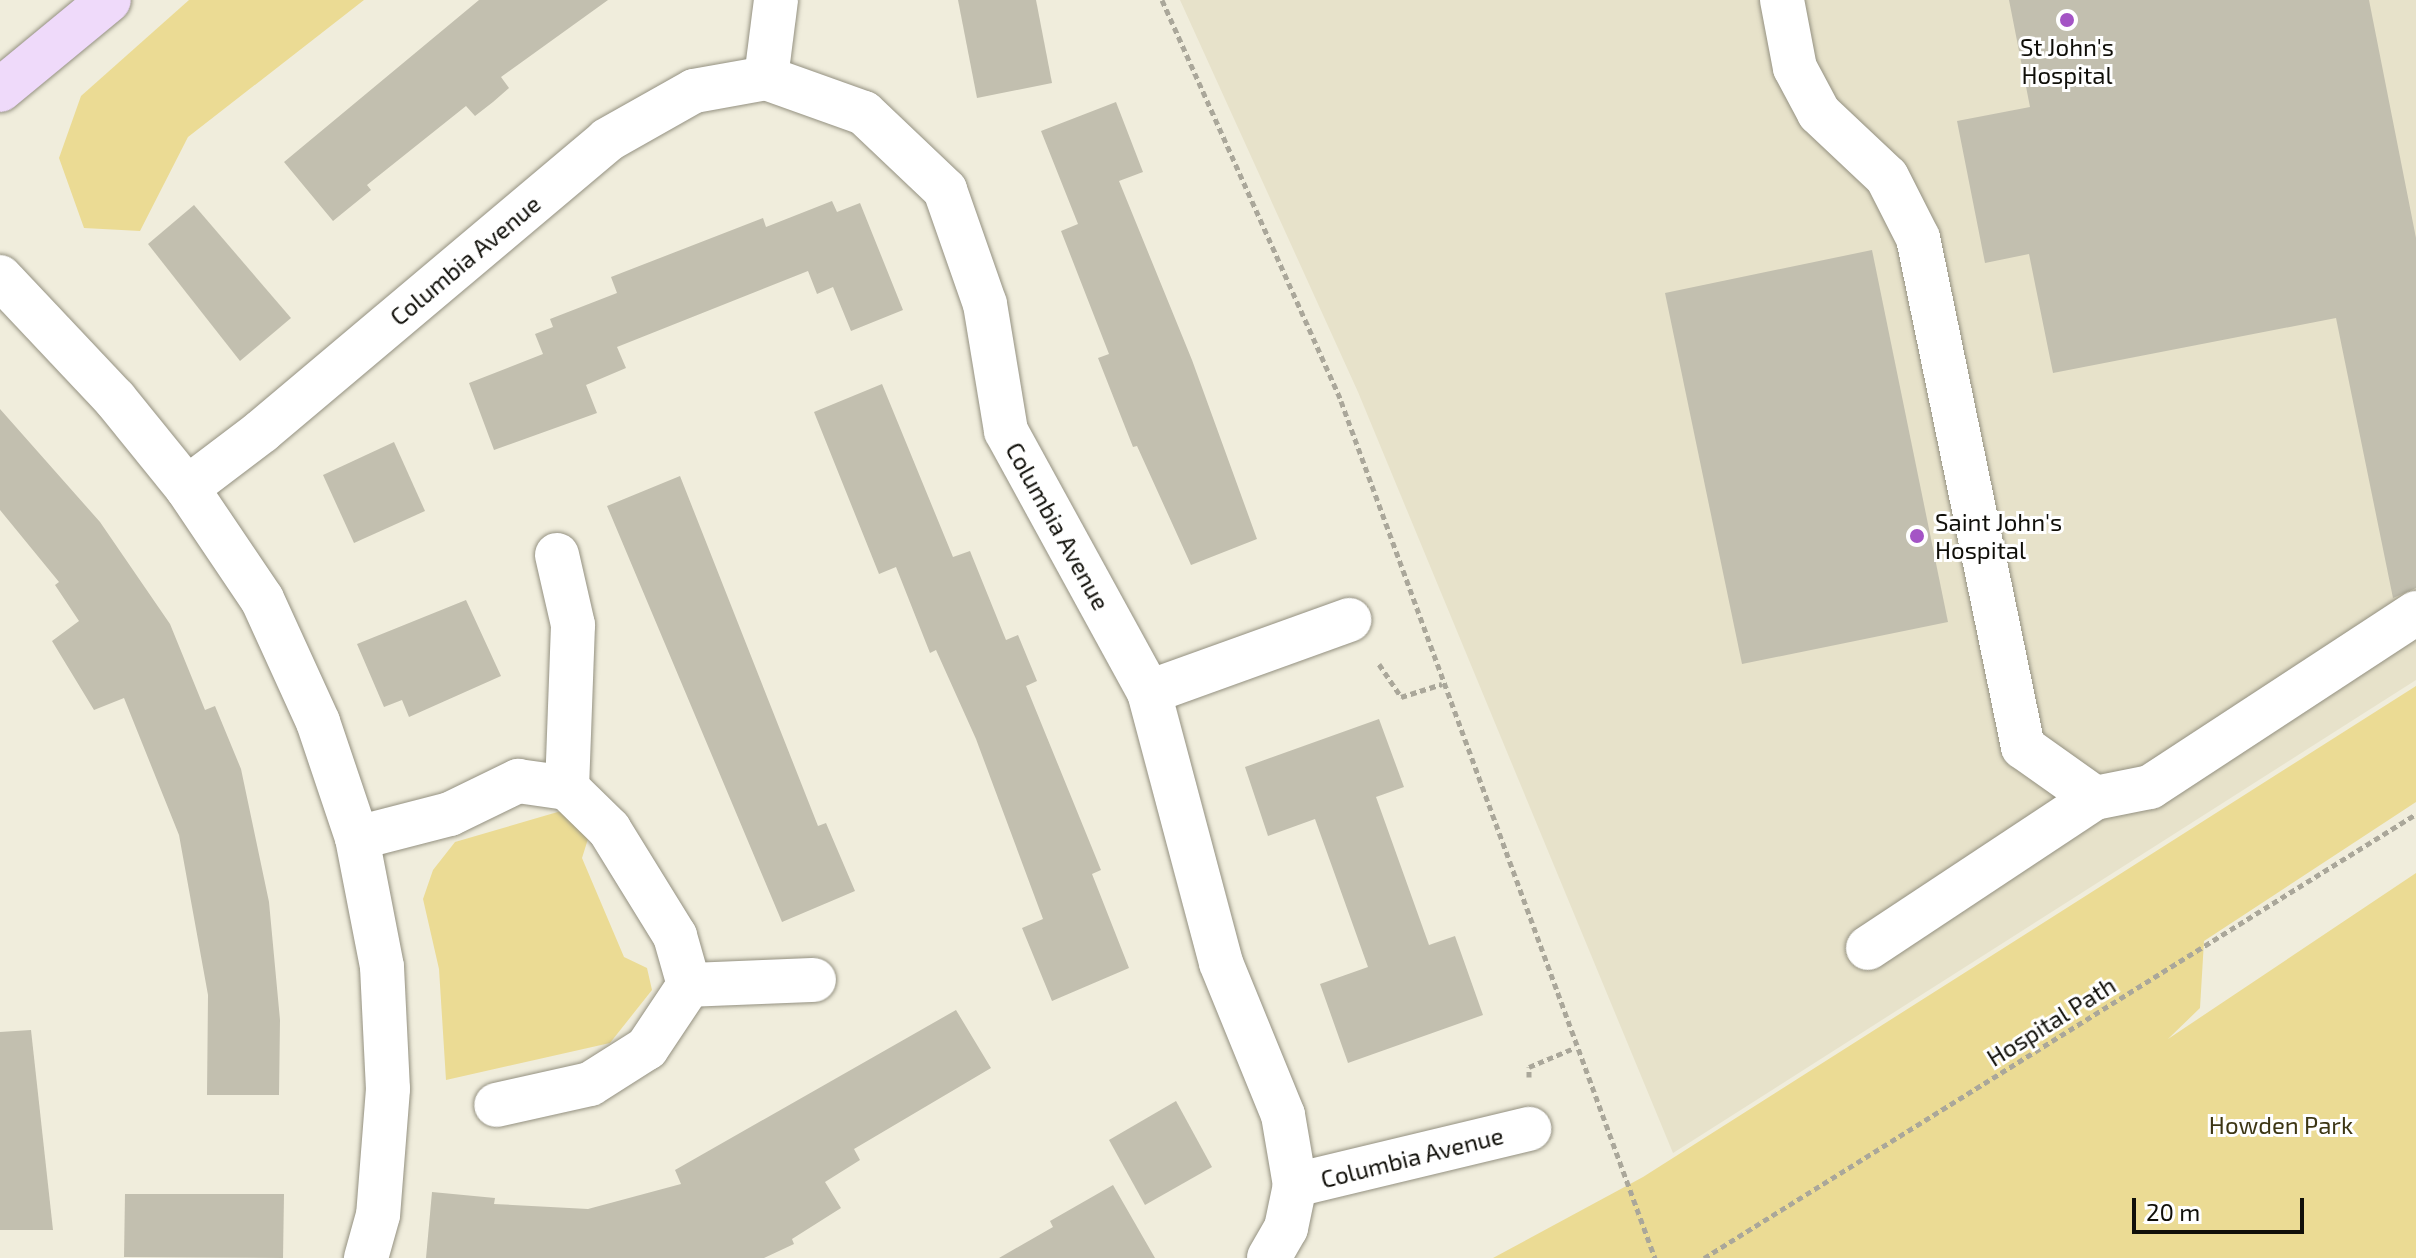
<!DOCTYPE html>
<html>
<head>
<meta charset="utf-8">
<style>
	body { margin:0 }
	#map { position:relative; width:2416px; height:1258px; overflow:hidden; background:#f0eddc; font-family:"Exo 2",sans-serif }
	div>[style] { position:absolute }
	.built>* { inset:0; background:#e7e2ca }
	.green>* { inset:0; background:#ebdb94 }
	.building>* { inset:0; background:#c2bfaf }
	.path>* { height:5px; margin-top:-2.5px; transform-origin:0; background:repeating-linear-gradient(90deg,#aaa79a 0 6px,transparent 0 10px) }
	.roads { filter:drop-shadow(0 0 2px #949181) drop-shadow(0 0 2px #949181) }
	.minor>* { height:44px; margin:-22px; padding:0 22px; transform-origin:22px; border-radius:22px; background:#fff }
	.major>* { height:44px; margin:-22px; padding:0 22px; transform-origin:22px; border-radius:22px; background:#efdafa }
	.dots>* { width:22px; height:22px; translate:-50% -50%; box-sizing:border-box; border:4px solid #fff; border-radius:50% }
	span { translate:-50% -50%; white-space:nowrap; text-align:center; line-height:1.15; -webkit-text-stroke:6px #fff; paint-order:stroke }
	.poi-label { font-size:24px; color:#100f09 }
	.left { translate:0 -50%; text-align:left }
	.street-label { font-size:24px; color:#100f09 }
	.park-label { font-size:24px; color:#3d3614 }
	.scale { position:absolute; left:2132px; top:1198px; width:172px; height:36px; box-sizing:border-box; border:4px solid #100f09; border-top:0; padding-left:10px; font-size:24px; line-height:28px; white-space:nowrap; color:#100f09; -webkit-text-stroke:6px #fff; paint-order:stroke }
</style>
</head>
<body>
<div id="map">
	<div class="built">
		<i style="clip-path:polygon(1180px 0,2416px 0,2416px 680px,1673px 1153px,1358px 392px)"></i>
	</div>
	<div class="green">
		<i style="clip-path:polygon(189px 0,364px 0,188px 137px,140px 231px,84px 228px,59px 158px,81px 96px)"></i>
		<i style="clip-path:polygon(2416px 686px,2416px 802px,2204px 941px,2200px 1008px,2168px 1039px,2416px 873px,2416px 1258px,1493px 1258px,1643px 1177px)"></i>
		<i style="clip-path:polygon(561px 811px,588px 839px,582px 858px,624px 957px,647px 968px,652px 990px,610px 1043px,446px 1080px,439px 969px,423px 899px,433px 870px,455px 842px)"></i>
	</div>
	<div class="building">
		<i style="clip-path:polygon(479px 0,608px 0,501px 77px,509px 88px,493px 102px,475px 116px,466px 106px,367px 185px,371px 190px,333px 221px,284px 162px)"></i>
		<i style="clip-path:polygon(958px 0,1036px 0,1052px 83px,977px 98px)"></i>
		<i style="clip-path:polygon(2009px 0,2369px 0,2416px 238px,2416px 588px,2393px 598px,2336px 318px,2053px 373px,2029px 254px,1985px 263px,1957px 121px,2030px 107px)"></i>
		<i style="clip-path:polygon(1116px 102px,1143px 172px,1119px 181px,1192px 360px,1257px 539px,1191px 565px,1137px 446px,1133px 447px,1098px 358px,1109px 354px,1061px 231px,1078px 224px,1041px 131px)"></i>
		<i style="clip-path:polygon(832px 201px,837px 212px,860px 203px,903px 310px,851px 331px,833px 287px,817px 294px,808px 271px,617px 347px,626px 368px,586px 385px,597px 413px,494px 450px,469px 383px,543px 354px,535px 334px,553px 327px,550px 319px,617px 293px,611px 277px,763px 218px,766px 227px)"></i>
		<i style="clip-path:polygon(194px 205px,291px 318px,240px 361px,148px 244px)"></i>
		<i style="clip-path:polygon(1872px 250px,1948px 622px,1742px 664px,1665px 293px)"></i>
		<i style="clip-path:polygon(882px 384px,953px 557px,970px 551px,1006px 640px,1018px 635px,1037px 681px,1026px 686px,1101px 870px,1092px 874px,1129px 968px,1052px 1001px,1022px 928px,1043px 919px,976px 739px,936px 650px,930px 653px,896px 567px,879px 574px,814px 412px)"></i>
		<i style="clip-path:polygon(0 409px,100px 522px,170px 624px,205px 710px,215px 706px,241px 769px,269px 902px,280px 1020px,279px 1095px,207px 1095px,208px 995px,179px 835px,124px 698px,94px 710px,52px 641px,79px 621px,55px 585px,59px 582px,0 510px)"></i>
		<i style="clip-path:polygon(394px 442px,425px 511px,354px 543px,323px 475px)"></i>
		<i style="clip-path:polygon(680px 476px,818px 826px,826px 823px,855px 891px,782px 922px,607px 506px)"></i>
		<i style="clip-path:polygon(466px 600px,501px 676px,409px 717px,402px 700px,384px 707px,357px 644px)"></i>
		<i style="clip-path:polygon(1379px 719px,1404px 787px,1376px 797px,1429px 945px,1455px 936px,1483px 1015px,1348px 1063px,1320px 984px,1368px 967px,1315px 819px,1268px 836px,1245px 767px)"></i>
		<i style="clip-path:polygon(956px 1010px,991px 1068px,854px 1149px,860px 1160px,825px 1182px,841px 1208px,792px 1239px,794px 1244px,764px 1258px,426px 1258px,432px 1192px,495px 1198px,494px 1204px,588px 1209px,681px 1184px,675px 1170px)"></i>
		<i style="clip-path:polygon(31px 1030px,53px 1230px,0 1230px,0 1032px)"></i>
		<i style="clip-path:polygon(1176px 1101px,1212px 1167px,1145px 1205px,1109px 1140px)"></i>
		<i style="clip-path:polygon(1113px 1185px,1155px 1258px,999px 1258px,1053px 1227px,1050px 1221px)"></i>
		<i style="clip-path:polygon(125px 1194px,284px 1194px,283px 1258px,124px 1257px)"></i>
	</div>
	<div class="path">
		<i style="left:1162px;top:0;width:439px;rotate:65.9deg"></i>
		<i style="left:1341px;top:401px;width:913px;rotate:69.88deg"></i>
		<i style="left:1379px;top:664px;width:40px;rotate:56deg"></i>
		<i style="left:1401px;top:697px;width:43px;rotate:-17.6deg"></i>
		<i style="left:1529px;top:1077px;width:10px;rotate:-90deg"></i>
		<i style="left:1529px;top:1067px;width:49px;rotate:-22.9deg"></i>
		<i style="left:1704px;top:1258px;width:839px;rotate:-31.95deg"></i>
	</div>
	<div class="roads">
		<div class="minor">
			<i style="left:1782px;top:0;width:69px;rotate:79.2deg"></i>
			<i style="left:1795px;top:68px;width:51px;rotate:61.9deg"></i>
			<i style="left:1819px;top:113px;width:93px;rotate:43.3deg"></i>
			<i style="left:1887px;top:177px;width:68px;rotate:63.1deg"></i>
			<i style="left:1918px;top:238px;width:520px;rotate:78.34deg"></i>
			<i style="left:2023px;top:747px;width:88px;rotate:35.3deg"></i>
			<i style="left:2095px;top:798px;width:56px;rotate:-11.3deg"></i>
			<i style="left:2150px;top:787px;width:318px;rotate:-33.2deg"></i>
			<i style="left:766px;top:78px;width:79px;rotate:-82.7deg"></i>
			<i style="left:0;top:277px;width:168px;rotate:46.7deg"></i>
			<i style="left:115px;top:399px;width:114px;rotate:51deg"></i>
			<i style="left:187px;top:488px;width:134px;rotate:56deg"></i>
			<i style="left:262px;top:599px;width:135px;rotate:65.5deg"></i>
			<i style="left:318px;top:722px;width:122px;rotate:71.4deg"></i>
			<i style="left:357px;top:838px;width:131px;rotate:79deg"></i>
			<i style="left:382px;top:967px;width:122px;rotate:87.2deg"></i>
			<i style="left:388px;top:1089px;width:126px;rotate:94.5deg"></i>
			<i style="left:378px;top:1215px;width:45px;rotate:105.6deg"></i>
			<i style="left:187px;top:488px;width:94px;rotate:-37.2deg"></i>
			<i style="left:262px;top:431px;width:451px;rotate:-40.1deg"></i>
			<i style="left:607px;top:140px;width:100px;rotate:-29.4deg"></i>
			<i style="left:694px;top:91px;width:73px;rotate:-10.2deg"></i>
			<i style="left:766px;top:78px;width:104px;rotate:19.7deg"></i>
			<i style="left:864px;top:113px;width:112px;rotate:43.5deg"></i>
			<i style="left:945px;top:190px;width:121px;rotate:70.7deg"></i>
			<i style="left:985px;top:304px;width:129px;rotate:80.6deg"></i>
			<i style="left:1006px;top:431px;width:298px;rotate:61.3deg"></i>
			<i style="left:1149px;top:692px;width:280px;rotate:75.1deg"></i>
			<i style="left:1221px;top:963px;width:164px;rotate:67.8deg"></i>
			<i style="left:1283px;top:1115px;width:71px;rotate:80.3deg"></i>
			<i style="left:1295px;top:1185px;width:44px;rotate:101.8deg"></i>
			<i style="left:1286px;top:1228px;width:34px;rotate:120deg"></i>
			<i style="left:557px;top:555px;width:72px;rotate:77.1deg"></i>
			<i style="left:573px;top:625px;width:163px;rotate:92.1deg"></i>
			<i style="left:1149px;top:692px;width:213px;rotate:-19.8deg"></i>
			<i style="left:357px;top:838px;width:96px;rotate:-14.5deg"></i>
			<i style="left:450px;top:814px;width:76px;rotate:-25.9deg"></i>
			<i style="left:518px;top:781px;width:49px;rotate:8.1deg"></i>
			<i style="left:567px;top:788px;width:59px;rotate:44.3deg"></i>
			<i style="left:609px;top:829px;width:126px;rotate:58.3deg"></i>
			<i style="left:675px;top:936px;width:51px;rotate:74.1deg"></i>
			<i style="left:689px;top:985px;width:76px;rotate:123.7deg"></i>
			<i style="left:647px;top:1048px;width:67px;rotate:147.7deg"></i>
			<i style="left:590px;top:1084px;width:96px;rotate:167.4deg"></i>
			<i style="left:1868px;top:948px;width:272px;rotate:-33.5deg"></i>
			<i style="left:689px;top:985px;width:125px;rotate:-2.3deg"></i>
			<i style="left:1295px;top:1185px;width:241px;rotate:-13.5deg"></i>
		</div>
		<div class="major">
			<i style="left:0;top:90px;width:141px;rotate:-39.5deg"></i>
		</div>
	</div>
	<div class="dots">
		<i style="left:2067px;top:20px;background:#a454c5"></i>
		<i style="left:1917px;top:536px;background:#a454c5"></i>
	</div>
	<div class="poi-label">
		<span style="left:2067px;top:61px">St John's<br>Hospital</span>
		<span class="left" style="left:1935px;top:536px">Saint John's<br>Hospital</span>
	</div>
	<div class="street-label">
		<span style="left:465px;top:260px;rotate:-40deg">Columbia Avenue</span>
		<span style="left:1058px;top:526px;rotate:61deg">Columbia Avenue</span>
		<span style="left:2051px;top:1021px;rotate:-32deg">Hospital Path</span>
		<span style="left:1412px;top:1157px;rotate:-14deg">Columbia Avenue</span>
	</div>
	<div class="park-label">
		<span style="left:2281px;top:1125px">Howden Park</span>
	</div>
	<div class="scale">20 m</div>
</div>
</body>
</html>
